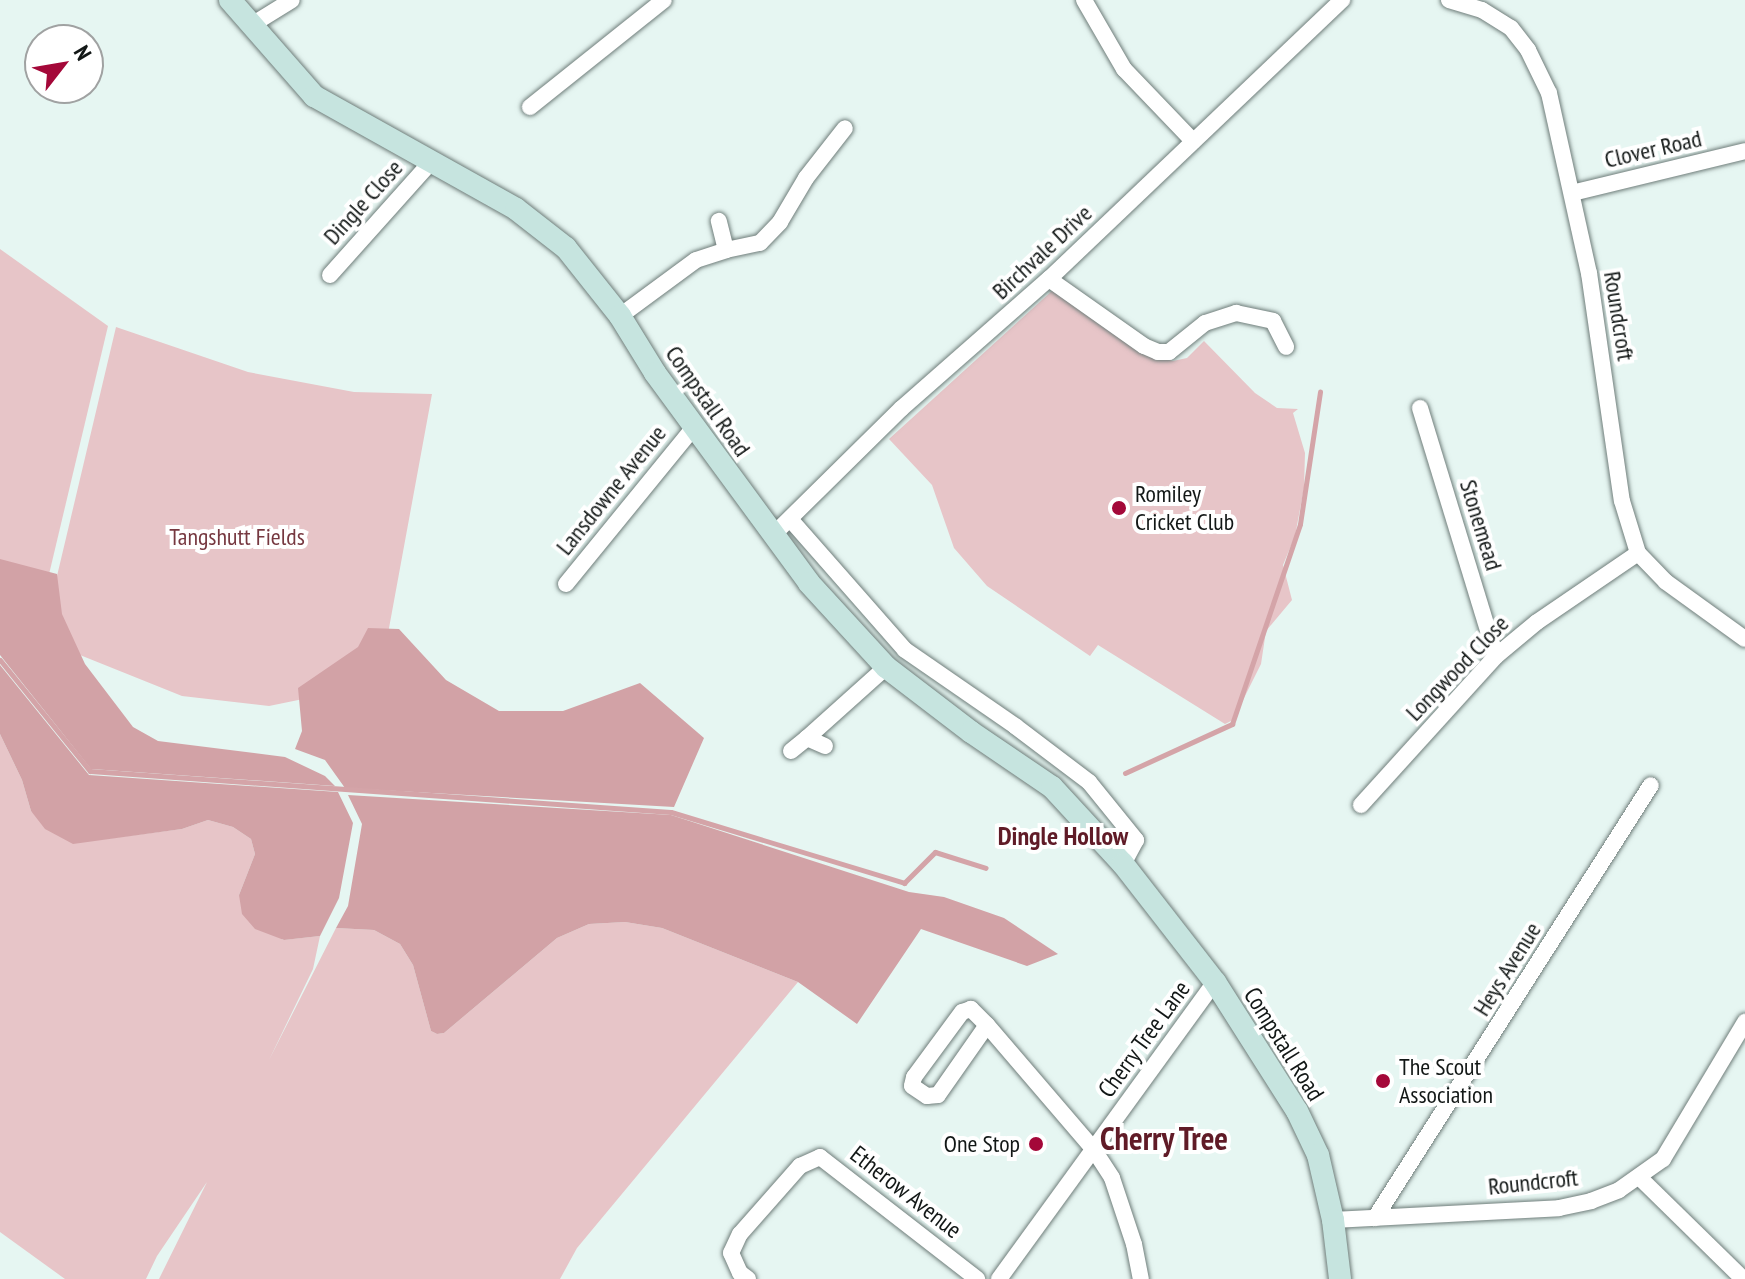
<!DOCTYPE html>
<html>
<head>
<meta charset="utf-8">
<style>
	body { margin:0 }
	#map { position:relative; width:1745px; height:1279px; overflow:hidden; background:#e6f6f2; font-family:"PT Sans Narrow",sans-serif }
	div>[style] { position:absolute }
	.green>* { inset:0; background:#e7c5c8 }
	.forest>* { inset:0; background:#d2a2a6 }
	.stream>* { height:5px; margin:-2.5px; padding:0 2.5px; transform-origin:2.5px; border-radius:2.5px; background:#d4a4a8 }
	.roads { filter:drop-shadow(0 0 2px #6f7d7a) drop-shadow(0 0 2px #6f7d7a) }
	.street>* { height:16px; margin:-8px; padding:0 8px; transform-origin:8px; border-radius:8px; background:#fff }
	.secondary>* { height:22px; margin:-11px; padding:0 11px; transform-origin:11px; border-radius:11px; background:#c6e4df }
	.dots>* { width:22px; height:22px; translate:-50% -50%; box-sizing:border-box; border:4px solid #fff; border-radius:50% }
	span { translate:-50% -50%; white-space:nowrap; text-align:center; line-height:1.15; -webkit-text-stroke:8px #fff; paint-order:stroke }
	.street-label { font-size:24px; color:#121716 }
	.poi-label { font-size:24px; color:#121716 }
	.left { translate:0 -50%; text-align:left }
	.right { translate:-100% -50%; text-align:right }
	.park-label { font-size:24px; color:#763840 }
	.neighbourhood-label { font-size:26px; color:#601b27; font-weight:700 }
	.district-label { font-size:32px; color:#601b27; font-weight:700 }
	.north { position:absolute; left:24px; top:24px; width:80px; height:80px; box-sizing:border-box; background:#fff; border:2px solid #a0a2a2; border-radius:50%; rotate:59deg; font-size:22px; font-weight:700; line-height:32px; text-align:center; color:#121716 }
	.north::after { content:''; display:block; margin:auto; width:28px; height:36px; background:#a40839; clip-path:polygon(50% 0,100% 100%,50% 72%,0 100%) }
</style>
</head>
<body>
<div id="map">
	<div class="green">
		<i style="clip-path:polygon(0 249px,108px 326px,46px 587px,0 572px)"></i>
		<i style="clip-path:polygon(1053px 290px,1162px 358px,1173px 361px,1187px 358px,1204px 341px,1255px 393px,1277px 408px,1298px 409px,1293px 413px,1305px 453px,1304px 488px,1295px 536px,1283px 565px,1292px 600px,1266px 631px,1261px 664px,1233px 720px,1225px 724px,1098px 645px,1090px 656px,987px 586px,954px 548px,932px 485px,889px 439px)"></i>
		<i style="clip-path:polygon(116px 327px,248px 372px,354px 392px,432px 394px,387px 639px,347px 690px,269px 706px,182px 696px,65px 649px,48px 614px)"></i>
		<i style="clip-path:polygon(0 734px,22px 780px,31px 811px,73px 843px,182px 829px,208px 820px,233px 827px,251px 839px,255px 854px,239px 895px,283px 940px,320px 936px,313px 969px,269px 1060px,336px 928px,374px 930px,400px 944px,413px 965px,431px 1031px,437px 1034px,444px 1033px,557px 938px,589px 924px,625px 922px,662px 928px,798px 982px,577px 1248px,560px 1279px,159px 1279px,207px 1182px,157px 1256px,146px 1279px,65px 1279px,0 1232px)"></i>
	</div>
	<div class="forest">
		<i style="clip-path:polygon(0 559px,57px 574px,62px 614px,85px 664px,133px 727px,158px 741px,285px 757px,325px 776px,335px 786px,91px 769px,0 655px)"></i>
		<i style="clip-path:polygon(368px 628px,399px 629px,446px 680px,499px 711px,563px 711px,640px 683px,704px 738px,674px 807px,345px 788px,325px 760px,295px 749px,302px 731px,298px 688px,358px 647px)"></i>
		<i style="clip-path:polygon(0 665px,89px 775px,338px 792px,353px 823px,339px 898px,320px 936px,284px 940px,255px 929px,242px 914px,239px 895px,255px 854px,251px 839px,233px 827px,208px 820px,182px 829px,73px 844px,45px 829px,31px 811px,22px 780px,0 734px)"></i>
		<i style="clip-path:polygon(348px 795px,671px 815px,909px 892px,944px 897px,1004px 918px,1058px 954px,1027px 966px,921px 929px,857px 1024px,798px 982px,662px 928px,625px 922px,589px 924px,557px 938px,444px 1033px,437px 1034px,431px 1031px,413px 965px,400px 944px,374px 930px,336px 928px,348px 906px,362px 824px)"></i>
	</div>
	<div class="stream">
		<i style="left:0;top:660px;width:143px;rotate:51deg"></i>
		<i style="left:90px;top:771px;width:582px;rotate:4.04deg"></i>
		<i style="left:671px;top:812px;width:244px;rotate:16.9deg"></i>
		<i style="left:904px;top:883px;width:44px;rotate:-45deg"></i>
		<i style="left:935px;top:852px;width:53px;rotate:17.4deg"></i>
		<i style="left:1125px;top:773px;width:118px;rotate:-24.6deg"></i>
		<i style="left:1232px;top:724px;width:211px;rotate:-71.2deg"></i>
		<i style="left:1300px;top:524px;width:134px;rotate:-81.4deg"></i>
	</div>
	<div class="roads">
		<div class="street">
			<i style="left:1084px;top:0;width:80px;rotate:59.9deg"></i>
			<i style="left:1124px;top:69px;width:100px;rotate:46.2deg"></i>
			<i style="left:1449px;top:0;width:34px;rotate:17deg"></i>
			<i style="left:1482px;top:10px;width:34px;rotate:32deg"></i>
			<i style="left:1511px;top:28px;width:28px;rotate:52deg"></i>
			<i style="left:1528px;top:50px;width:48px;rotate:64deg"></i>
			<i style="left:1549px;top:93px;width:184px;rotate:77.5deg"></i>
			<i style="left:1589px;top:273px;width:230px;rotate:81.8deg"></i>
			<i style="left:1622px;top:501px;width:54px;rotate:72.9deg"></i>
			<i style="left:1638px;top:553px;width:40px;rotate:46deg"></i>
			<i style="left:1666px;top:582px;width:97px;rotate:35.8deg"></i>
			<i style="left:250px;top:26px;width:49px;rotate:-31.8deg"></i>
			<i style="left:530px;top:107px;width:171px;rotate:-38.6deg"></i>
			<i style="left:1572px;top:193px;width:178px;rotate:-13.6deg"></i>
			<i style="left:726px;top:250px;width:35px;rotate:-12deg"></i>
			<i style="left:760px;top:243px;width:29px;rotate:-46deg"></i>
			<i style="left:780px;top:222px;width:51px;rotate:-59.4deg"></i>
			<i style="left:806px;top:178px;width:63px;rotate:-52deg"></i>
			<i style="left:330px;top:275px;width:153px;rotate:-48.2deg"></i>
			<i style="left:1049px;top:279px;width:116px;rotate:35.2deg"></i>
			<i style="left:1144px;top:346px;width:15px;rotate:23deg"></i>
			<i style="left:1158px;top:352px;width:11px"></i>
			<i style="left:1169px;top:352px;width:46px;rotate:-38.9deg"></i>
			<i style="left:1205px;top:323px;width:33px;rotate:-18deg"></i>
			<i style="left:1236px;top:313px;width:38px;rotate:12deg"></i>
			<i style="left:1273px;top:321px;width:29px;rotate:63deg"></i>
			<i style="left:620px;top:316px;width:94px;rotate:-36.4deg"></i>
			<i style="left:696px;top:260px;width:32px;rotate:-18deg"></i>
			<i style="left:726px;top:250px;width:30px;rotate:-104deg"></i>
			<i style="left:1420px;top:408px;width:259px;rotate:73deg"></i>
			<i style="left:790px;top:519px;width:174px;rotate:48.7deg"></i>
			<i style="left:905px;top:650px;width:134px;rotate:34.6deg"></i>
			<i style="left:1015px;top:726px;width:93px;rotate:37.1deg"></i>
			<i style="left:1089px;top:782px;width:75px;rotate:51deg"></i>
			<i style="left:1136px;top:840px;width:27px;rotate:118deg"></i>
			<i style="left:772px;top:536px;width:182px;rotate:-44.6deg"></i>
			<i style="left:902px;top:408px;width:196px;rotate:-41.3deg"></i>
			<i style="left:1049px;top:279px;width:405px;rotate:-43.6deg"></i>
			<i style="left:566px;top:584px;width:203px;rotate:-50.8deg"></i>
			<i style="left:825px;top:746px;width:20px;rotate:-156deg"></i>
			<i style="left:807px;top:738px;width:106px;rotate:-41.9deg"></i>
			<i style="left:791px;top:751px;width:21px;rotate:-39deg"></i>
			<i style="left:1361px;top:805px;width:201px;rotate:-47.8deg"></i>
			<i style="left:1496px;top:656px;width:53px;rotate:-39.7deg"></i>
			<i style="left:1537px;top:622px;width:122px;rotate:-34.3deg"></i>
			<i style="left:987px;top:1025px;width:23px;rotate:-135deg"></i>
			<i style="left:971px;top:1009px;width:9px;rotate:162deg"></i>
			<i style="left:962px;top:1012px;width:81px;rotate:126.4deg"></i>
			<i style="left:914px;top:1077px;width:9px;rotate:103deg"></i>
			<i style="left:912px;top:1086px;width:18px;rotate:34deg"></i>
			<i style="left:927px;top:1096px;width:11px;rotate:-5deg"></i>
			<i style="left:938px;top:1095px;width:85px;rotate:-55deg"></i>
			<i style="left:987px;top:1025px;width:165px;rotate:49.4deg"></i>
			<i style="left:1094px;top:1150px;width:33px;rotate:57deg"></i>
			<i style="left:1112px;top:1178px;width:70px;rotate:71.6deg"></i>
			<i style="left:1134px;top:1244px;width:36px;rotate:79deg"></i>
			<i style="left:1639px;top:1177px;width:146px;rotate:44.4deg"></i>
			<i style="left:1375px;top:1218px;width:513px;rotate:-57.49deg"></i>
			<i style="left:1333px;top:1220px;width:226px;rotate:-3deg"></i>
			<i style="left:1559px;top:1208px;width:33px;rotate:-12deg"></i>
			<i style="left:1591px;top:1201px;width:30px;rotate:-21deg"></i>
			<i style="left:1619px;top:1190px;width:54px;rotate:-35.2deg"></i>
			<i style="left:1663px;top:1159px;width:160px;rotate:-59.1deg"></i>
			<i style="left:748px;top:1279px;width:10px;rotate:-143deg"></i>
			<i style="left:740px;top:1273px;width:22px;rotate:-114deg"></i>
			<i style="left:731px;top:1253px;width:21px;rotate:-65deg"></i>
			<i style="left:740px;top:1234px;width:91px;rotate:-48.6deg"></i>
			<i style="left:800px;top:1166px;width:22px;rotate:-24deg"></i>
			<i style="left:820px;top:1157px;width:199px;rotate:37.8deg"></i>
			<i style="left:999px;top:1279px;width:367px;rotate:-54deg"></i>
		</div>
		<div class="secondary">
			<i style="left:230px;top:0;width:128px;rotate:48.8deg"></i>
			<i style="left:314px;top:96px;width:231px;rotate:29.2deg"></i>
			<i style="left:516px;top:209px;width:63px;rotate:38deg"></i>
			<i style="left:566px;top:248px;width:87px;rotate:51.5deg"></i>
			<i style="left:620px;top:316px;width:67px;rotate:58.4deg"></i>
			<i style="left:655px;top:373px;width:260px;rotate:53.7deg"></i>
			<i style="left:809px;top:583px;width:114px;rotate:47.5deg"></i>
			<i style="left:886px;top:667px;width:107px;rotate:37.4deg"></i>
			<i style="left:971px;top:732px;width:98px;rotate:34.2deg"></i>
			<i style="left:1052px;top:787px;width:105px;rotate:47.3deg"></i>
			<i style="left:1123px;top:864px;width:150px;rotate:52.1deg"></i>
			<i style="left:1215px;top:982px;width:153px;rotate:57.6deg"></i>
			<i style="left:1297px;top:1111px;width:49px;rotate:64.5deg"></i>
			<i style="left:1318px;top:1155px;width:67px;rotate:77deg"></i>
			<i style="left:1333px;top:1220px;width:59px;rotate:83.2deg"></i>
		</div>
	</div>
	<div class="dots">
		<i style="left:1119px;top:508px;background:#a40839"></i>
		<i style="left:1383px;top:1081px;background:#a40839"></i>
		<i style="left:1036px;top:1144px;background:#a40839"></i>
	</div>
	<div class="street-label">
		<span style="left:1653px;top:149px;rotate:-13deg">Clover Road</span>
		<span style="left:363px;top:202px;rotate:-48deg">Dingle Close</span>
		<span style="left:1042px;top:252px;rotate:-43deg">Birchvale Drive</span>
		<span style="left:1619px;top:316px;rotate:81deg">Roundcroft</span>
		<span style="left:708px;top:401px;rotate:55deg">Compstall Road</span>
		<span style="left:611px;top:490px;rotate:-51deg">Lansdowne Avenue</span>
		<span style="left:1481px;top:525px;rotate:73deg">Stonemead</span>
		<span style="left:1457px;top:668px;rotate:-46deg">Longwood Close</span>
		<span style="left:1507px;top:969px;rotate:-58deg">Heys Avenue</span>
		<span style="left:1144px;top:1039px;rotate:-54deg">Cherry Tree Lane</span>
		<span style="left:1284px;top:1044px;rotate:58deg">Compstall Road</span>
		<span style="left:1533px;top:1182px;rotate:-6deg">Roundcroft</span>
		<span style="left:906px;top:1192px;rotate:38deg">Etherow Avenue</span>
	</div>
	<div class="poi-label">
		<span class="left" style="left:1135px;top:508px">Romiley<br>Cricket Club</span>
		<span class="left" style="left:1399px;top:1081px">The Scout<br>Association</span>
		<span class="right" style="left:1020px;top:1144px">One Stop</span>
	</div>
	<div class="park-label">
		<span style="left:237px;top:537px">Tangshutt Fields</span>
	</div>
	<div class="neighbourhood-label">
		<span style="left:1063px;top:836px">Dingle Hollow</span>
	</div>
	<div class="district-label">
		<span style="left:1164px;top:1138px">Cherry Tree</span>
	</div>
	<div class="north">N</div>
</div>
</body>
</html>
